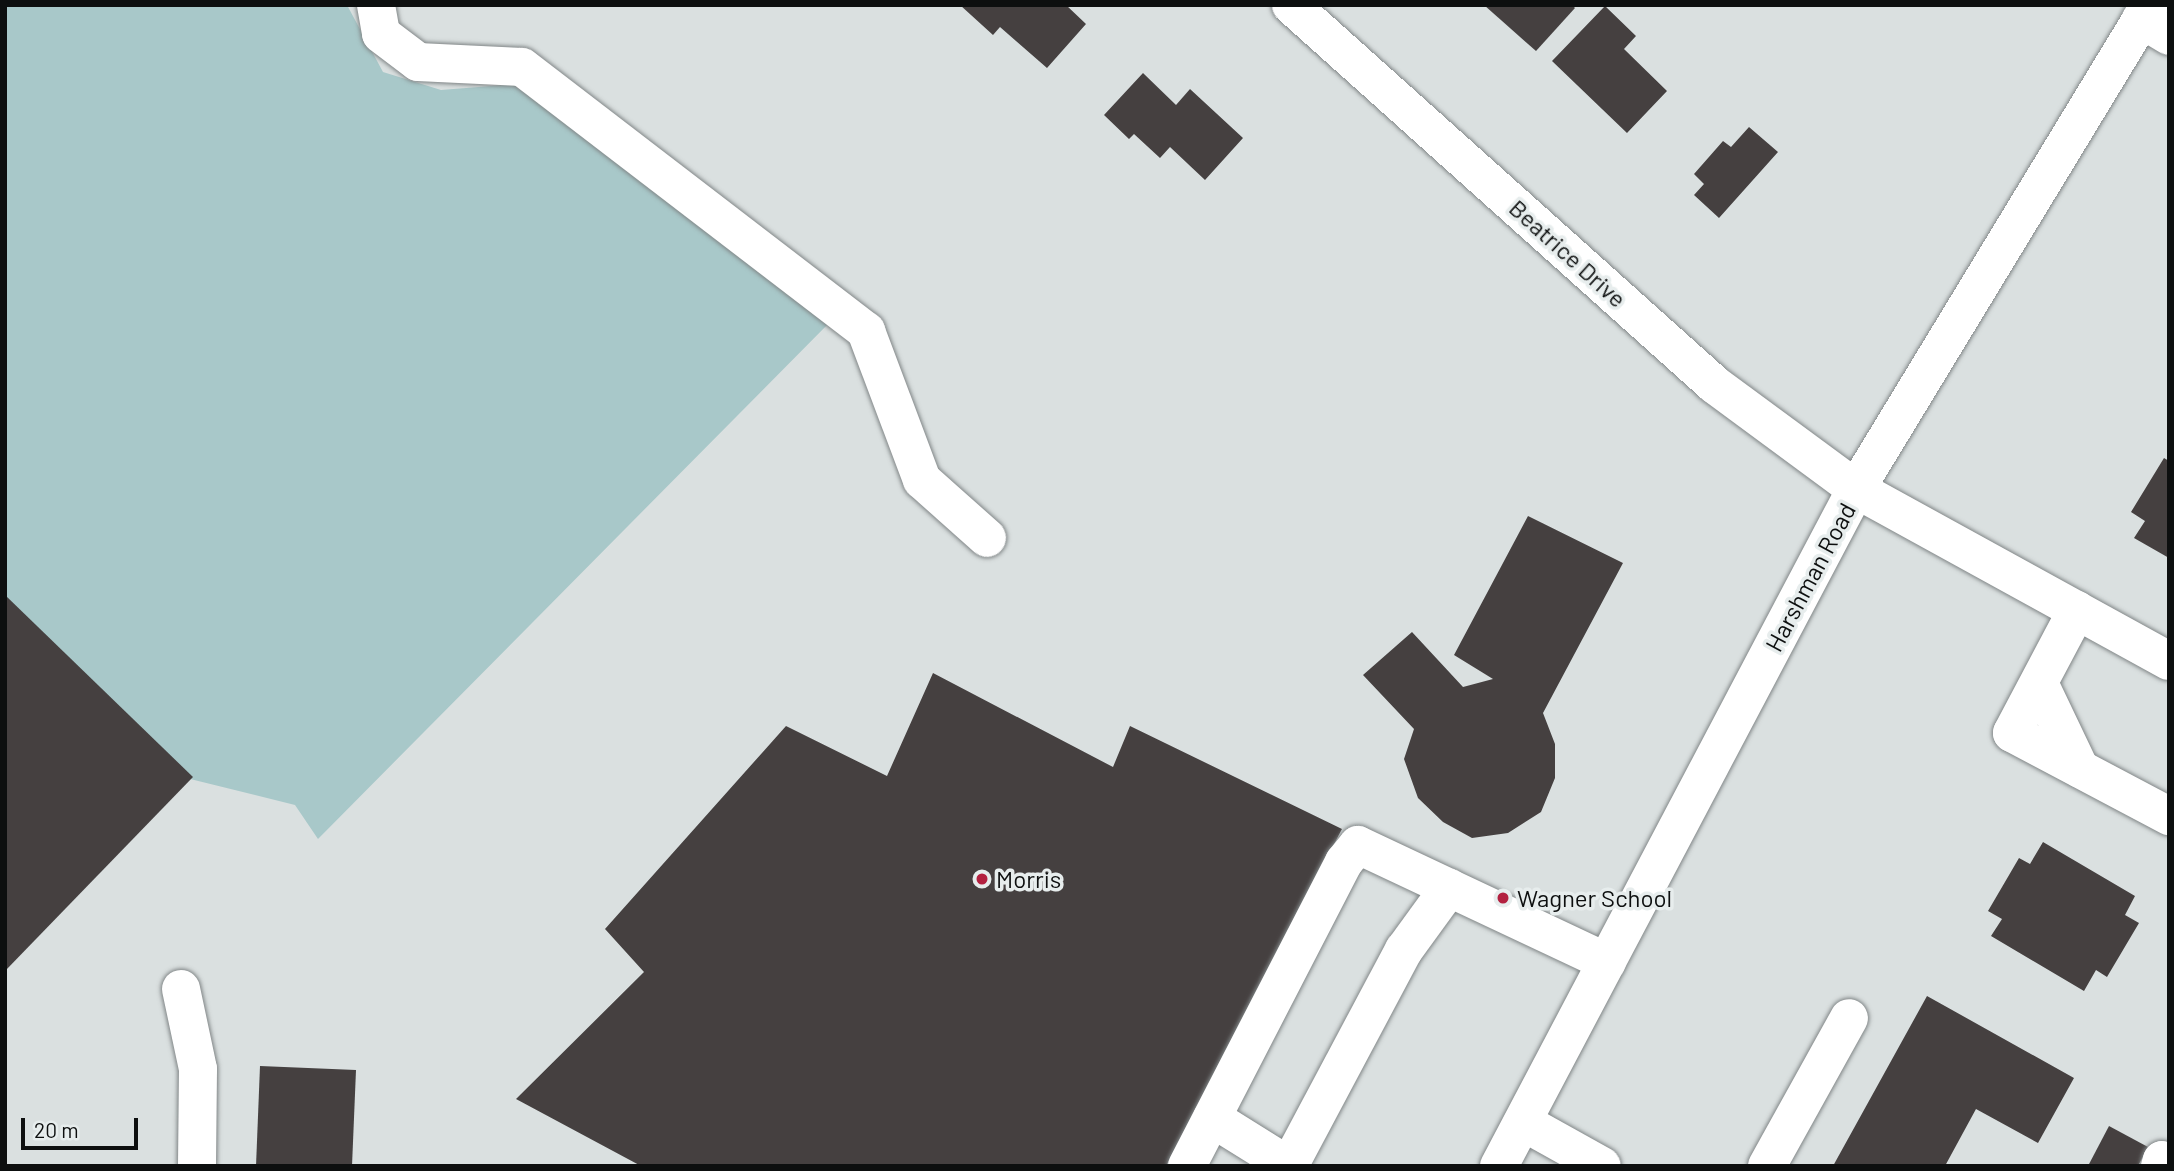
<!DOCTYPE html>
<html>
<head>
<meta charset="utf-8">
<style>
	body { margin:0 }
	#map { position:relative; width:2174px; height:1171px; overflow:hidden; background:#dae0e0; font-family:Barlow,sans-serif }
	div>[style] { position:absolute }
	.green>* { inset:0; background:#a8c8c9 }
	.building>* { inset:0; background:#454040 }
	.roads { filter:drop-shadow(0 0 2px #818687) drop-shadow(0 0 2px #818687) }
	.minor>* { height:38px; margin:-19px; padding:0 19px; transform-origin:19px; border-radius:19px; background:#fff }
	.major>* { height:38px; margin:-19px; padding:0 19px; transform-origin:19px; border-radius:19px; background:#fff }
	.dots>* { width:19px; height:19px; translate:-50% -50%; box-sizing:border-box; border:4px solid #e7eded; border-radius:50% }
	span { translate:-50% -50%; white-space:nowrap; text-align:center; line-height:1.15; -webkit-text-stroke:7px #e7eded; paint-order:stroke }
	.street-label { font-size:24px; color:#0d0f0f }
	.poi-label { font-size:24px; color:#0d0f0f }
	.left { translate:0 -50%; text-align:left }
	.frame { position:absolute; inset:0; border:7px solid #0d0f0f; pointer-events:none }
	.scale { position:absolute; left:21px; top:1118px; width:117px; height:32px; box-sizing:border-box; border:4px solid #0d0f0f; border-top:0; padding-left:9px; font-size:21px; line-height:24px; white-space:nowrap; color:#0d0f0f; -webkit-text-stroke:5px #e7eded; paint-order:stroke }
</style>
</head>
<body>
<div id="map">
	<div class="green">
		<i style="clip-path:polygon(5px 5px,347px 5px,383px 72px,441px 90px,515px 84px,833px 319px,318px 839px,295px 805px,178px 776px,5px 608px)"></i>
	</div>
	<div class="building">
		<i style="clip-path:polygon(960px 5px,1066px 5px,1086px 24px,1047px 68px,1000px 27px,993px 35px)"></i>
		<i style="clip-path:polygon(1484px 5px,1572px 5px,1575px 8px,1536px 51px)"></i>
		<i style="clip-path:polygon(1605px 6px,1636px 36px,1624px 49px,1667px 91px,1627px 133px,1552px 61px)"></i>
		<i style="clip-path:polygon(1143px 73px,1176px 105px,1190px 89px,1243px 138px,1205px 180px,1170px 147px,1160px 158px,1134px 134px,1129px 139px,1104px 115px)"></i>
		<i style="clip-path:polygon(1749px 127px,1778px 152px,1719px 218px,1694px 195px,1704px 184px,1694px 174px,1723px 141px,1731px 147px)"></i>
		<i style="clip-path:polygon(2164px 458px,2169px 461px,2169px 558px,2134px 538px,2145px 521px,2131px 512px)"></i>
		<i style="clip-path:polygon(1528px 516px,1623px 563px,1543px 713px,1555px 744px,1555px 778px,1541px 812px,1508px 833px,1472px 838px,1443px 822px,1418px 798px,1404px 759px,1414px 729px,1363px 675px,1412px 632px,1463px 687px,1493px 679px,1454px 655px)"></i>
		<i style="clip-path:polygon(5px 595px,193px 777px,5px 971px)"></i>
		<i style="clip-path:polygon(933px 673px,1113px 767px,1130px 726px,1342px 829px,1166px 1166px,641px 1166px,516px 1099px,644px 972px,605px 929px,786px 726px,887px 776px)"></i>
		<i style="clip-path:polygon(2043px 842px,2135px 896px,2125px 915px,2139px 923px,2107px 977px,2096px 970px,2084px 991px,1991px 936px,2002px 919px,1988px 911px,2019px 858px,2030px 864px)"></i>
		<i style="clip-path:polygon(1927px 996px,2074px 1078px,2038px 1143px,1976px 1109px,1945px 1166px,1833px 1166px)"></i>
		<i style="clip-path:polygon(260px 1066px,356px 1070px,352px 1166px,256px 1166px)"></i>
		<i style="clip-path:polygon(2109px 1126px,2148px 1147px,2138px 1166px,2088px 1166px)"></i>
	</div>
	<div class="roads">
		<div class="minor">
			<i style="left:376px;top:5px;width:29px;rotate:80deg"></i>
			<i style="left:381px;top:34px;width:46px;rotate:37.1deg"></i>
			<i style="left:418px;top:62px;width:104px;rotate:2.8deg"></i>
			<i style="left:522px;top:67px;width:434px;rotate:37.5deg"></i>
			<i style="left:866px;top:331px;width:159px;rotate:69.4deg"></i>
			<i style="left:922px;top:480px;width:87px;rotate:41.7deg"></i>
			<i style="left:1291px;top:5px;width:569px;rotate:41.87deg"></i>
			<i style="left:1715px;top:385px;width:175px;rotate:36.4deg"></i>
			<i style="left:1856px;top:489px;width:357px;rotate:28.8deg"></i>
			<i style="left:2141px;top:19px;width:33px;rotate:31deg"></i>
			<i style="left:2077px;top:610px;width:139px;rotate:117.9deg"></i>
			<i style="left:2012px;top:733px;width:178px;rotate:27.9deg"></i>
			<i style="left:2039px;top:683px;width:95px;rotate:64.5deg"></i>
			<i style="left:181px;top:989px;width:82px;rotate:78deg"></i>
			<i style="left:198px;top:1069px;width:97px;rotate:90.6deg"></i>
			<i style="left:1212px;top:1118px;width:91px;rotate:31.9deg"></i>
			<i style="left:1523px;top:1122px;width:90px;rotate:29.1deg"></i>
			<i style="left:1187px;top:1166px;width:342px;rotate:-62.7deg"></i>
			<i style="left:1344px;top:862px;width:22px;rotate:-51deg"></i>
			<i style="left:1358px;top:845px;width:275px;rotate:25.2deg"></i>
			<i style="left:1289px;top:1166px;width:245px;rotate:-62deg"></i>
			<i style="left:1404px;top:950px;width:77px;rotate:-54deg"></i>
			<i style="left:1767px;top:1166px;width:169px;rotate:-61deg"></i>
			<i style="left:2160px;top:1166px;width:6px;rotate:-72deg"></i>
			<i style="left:2162px;top:1160px;width:8px;rotate:23deg"></i>
		</div>
		<div class="major">
			<i style="left:1499px;top:1166px;width:765px;rotate:-62.2deg"></i>
			<i style="left:1856px;top:489px;width:566px;rotate:-58.72deg"></i>
		</div>
	</div>
	<div class="dots">
		<i style="left:982px;top:879px;background:#b32140"></i>
		<i style="left:1503px;top:898px;background:#b32140"></i>
	</div>
	<div class="street-label">
		<span style="left:1568px;top:253px;rotate:42deg">Beatrice Drive</span>
		<span style="left:1810px;top:577px;rotate:-62deg">Harshman Road</span>
	</div>
	<div class="poi-label">
		<span class="left" style="left:996px;top:879px">Morris</span>
		<span class="left" style="left:1517px;top:898px">Wagner School</span>
	</div>
	<div class="frame"></div>
	<div class="scale">20 m</div>
</div>
</body>
</html>
